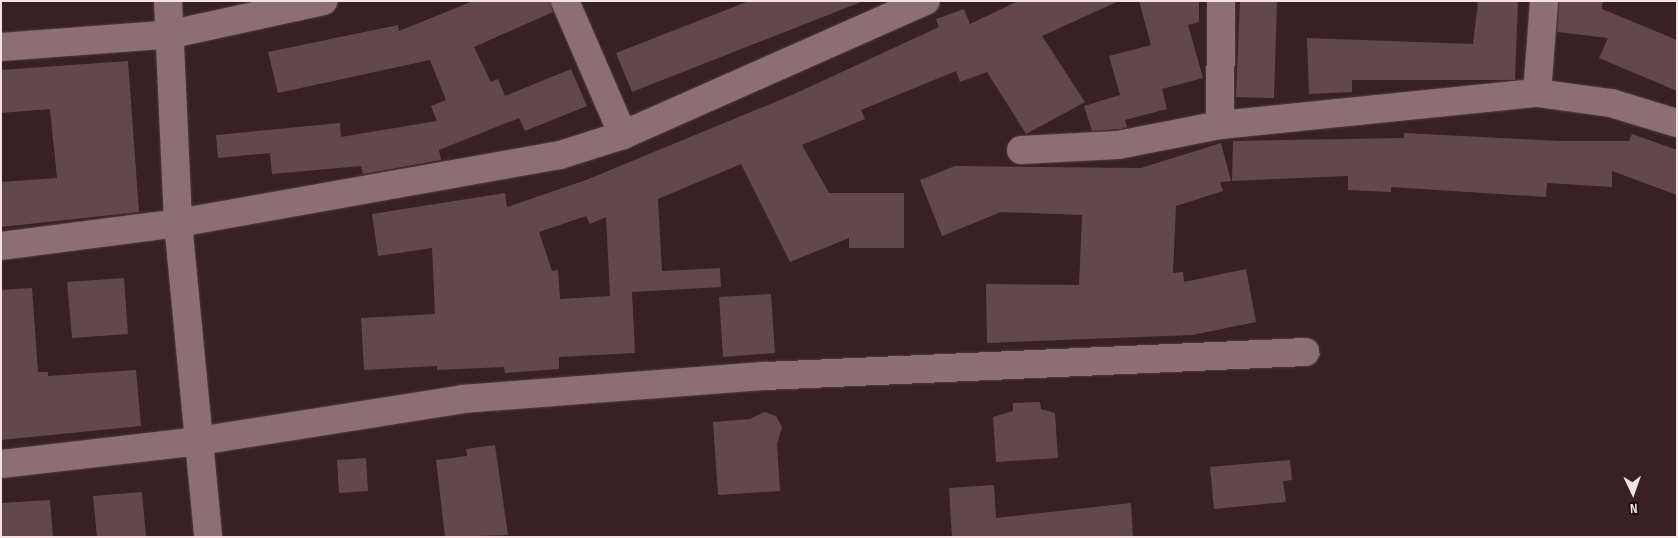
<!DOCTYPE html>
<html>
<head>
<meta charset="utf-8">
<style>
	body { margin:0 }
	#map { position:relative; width:1678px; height:538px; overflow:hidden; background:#392025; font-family:"Sofia Sans Condensed",sans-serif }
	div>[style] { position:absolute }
	.building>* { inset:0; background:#63474b }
	.roads { filter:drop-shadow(0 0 1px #533d42) drop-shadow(0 0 1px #533d42) }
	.street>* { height:28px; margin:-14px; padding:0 14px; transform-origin:14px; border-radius:14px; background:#8d6e73 }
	span { translate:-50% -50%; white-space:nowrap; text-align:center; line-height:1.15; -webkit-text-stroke:5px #190e10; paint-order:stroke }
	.frame { position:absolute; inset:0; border:2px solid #f4e2e5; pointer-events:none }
	.north { position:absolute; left:1608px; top:468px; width:50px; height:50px; -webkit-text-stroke:4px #190e10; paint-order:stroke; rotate:177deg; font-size:14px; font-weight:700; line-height:20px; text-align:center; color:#f4e2e5 }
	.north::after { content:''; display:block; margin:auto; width:18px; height:22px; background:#f4e2e5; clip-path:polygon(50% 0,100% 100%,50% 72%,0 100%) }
</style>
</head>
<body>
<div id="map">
	<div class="building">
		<i style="clip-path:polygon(473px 1px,550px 1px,553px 12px,474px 47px,491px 82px,498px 79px,505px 96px,571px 69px,587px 106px,525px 131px,519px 118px,439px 150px,441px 160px,363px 174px,361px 166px,272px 174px,270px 153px,218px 158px,216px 135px,340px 123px,341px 137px,437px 121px,431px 106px,446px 100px,430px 60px,278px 93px,268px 52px,398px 25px,399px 31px)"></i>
		<i style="clip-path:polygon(749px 1px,861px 2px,632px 92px,616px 53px)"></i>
		<i style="clip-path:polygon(evenodd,1018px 1px,1119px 1px,1042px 36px,1085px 102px,1026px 134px,987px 72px,960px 82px,956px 71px,861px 110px,865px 119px,802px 145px,829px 193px,904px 193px,904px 248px,849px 248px,849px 238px,790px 262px,741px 164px,658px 199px,662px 271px,720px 268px,721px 287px,632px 292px,635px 353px,559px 357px,559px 369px,505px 373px,504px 367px,437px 370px,437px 366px,364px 370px,361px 318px,435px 314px,432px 248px,378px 256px,372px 214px,505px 193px,507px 207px,586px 180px,792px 95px,939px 27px,936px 19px,964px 9px,970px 24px,1018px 1px,586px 216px,590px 224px,606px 217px,610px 296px,560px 299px,558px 270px,552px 271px,539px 232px,586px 216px)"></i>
		<i style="clip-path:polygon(1139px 1px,1199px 1px,1199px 22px,1188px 25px,1203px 78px,1162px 89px,1167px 109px,1125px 120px,1127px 127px,1120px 129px,1092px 131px,1084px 106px,1120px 95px,1109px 56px,1151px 45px)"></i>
		<i style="clip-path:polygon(1240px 1px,1277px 1px,1274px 98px,1236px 97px)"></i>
		<i style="clip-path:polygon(1478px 1px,1518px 1px,1515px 80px,1352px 80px,1352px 92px,1309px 94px,1307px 38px,1473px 44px)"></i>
		<i style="clip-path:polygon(1559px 1px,1603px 1px,1602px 9px,1677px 40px,1677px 91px,1599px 58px,1608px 38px,1557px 32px)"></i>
		<i style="clip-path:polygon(128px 61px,139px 212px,1px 227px,1px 182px,57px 178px,50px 109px,1px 113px,1px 70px)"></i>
		<i style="clip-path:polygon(1404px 133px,1560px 141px,1629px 141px,1632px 134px,1677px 150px,1677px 195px,1612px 171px,1612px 187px,1547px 183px,1546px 197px,1391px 187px,1391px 192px,1348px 190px,1348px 176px,1232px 181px,1233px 141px,1404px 138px)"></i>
		<i style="clip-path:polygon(1221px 143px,1231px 181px,1220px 182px,1223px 191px,1176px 206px,1173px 273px,1183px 272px,1184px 282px,1246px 269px,1256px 322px,1192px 335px,987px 343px,986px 284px,1079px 285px,1082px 215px,1001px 212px,942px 236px,920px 180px,955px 166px,1141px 168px)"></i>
		<i style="clip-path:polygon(124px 278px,128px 334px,72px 338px,67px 282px)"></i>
		<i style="clip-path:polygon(32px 288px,38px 372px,48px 372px,48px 376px,136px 370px,141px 426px,1px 440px,1px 290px)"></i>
		<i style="clip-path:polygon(771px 294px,775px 353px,723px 357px,719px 297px)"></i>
		<i style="clip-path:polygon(1040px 402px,1041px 409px,1055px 413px,1058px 458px,996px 462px,993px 417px,1013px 411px,1013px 403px)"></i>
		<i style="clip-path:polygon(764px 412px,776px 416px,782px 427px,777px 444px,780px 491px,718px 495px,713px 422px,750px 419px)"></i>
		<i style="clip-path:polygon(495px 445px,508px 535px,445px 537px,436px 460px,467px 456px,466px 449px)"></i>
		<i style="clip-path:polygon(366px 458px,368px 491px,339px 493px,337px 460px)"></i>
		<i style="clip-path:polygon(1290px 460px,1292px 480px,1283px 481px,1286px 502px,1214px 509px,1210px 467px)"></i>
		<i style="clip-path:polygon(994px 485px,996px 518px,1131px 503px,1133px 537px,952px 537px,949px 488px)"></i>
		<i style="clip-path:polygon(142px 492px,146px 537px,97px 537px,93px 496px)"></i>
		<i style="clip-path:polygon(50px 500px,53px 537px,2px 537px,1px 503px)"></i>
	</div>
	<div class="roads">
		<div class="street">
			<i style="left:168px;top:1px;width:222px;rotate:87.4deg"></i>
			<i style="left:178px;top:223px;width:315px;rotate:84.5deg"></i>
			<i style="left:565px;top:1px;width:146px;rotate:66.6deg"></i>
			<i style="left:1px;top:47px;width:171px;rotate:-4.3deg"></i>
			<i style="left:172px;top:34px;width:155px;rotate:-12.3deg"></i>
			<i style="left:1537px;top:93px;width:92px;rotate:-85.6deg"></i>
			<i style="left:1220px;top:125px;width:124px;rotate:-89.5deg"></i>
			<i style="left:1021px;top:150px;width:97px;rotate:-3deg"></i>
			<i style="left:1118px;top:145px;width:104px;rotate:-11.1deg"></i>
			<i style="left:1220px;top:125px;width:319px;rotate:-5.8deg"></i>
			<i style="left:1537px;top:93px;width:75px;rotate:7.7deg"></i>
			<i style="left:1611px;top:103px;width:69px;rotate:16.9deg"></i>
			<i style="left:1px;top:246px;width:178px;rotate:-7.4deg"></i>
			<i style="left:178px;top:223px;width:388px;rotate:-10.1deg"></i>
			<i style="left:560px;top:155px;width:66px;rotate:-17.6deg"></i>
			<i style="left:623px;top:135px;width:331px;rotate:-23.9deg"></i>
			<i style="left:1px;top:464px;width:199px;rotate:-6.6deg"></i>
			<i style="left:199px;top:441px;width:268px;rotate:-9deg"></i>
			<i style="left:464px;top:399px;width:302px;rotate:-4.4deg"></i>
			<i style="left:765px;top:376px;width:541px;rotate:-2.54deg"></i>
		</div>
	</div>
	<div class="frame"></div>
	<div class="north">N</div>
</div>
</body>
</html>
